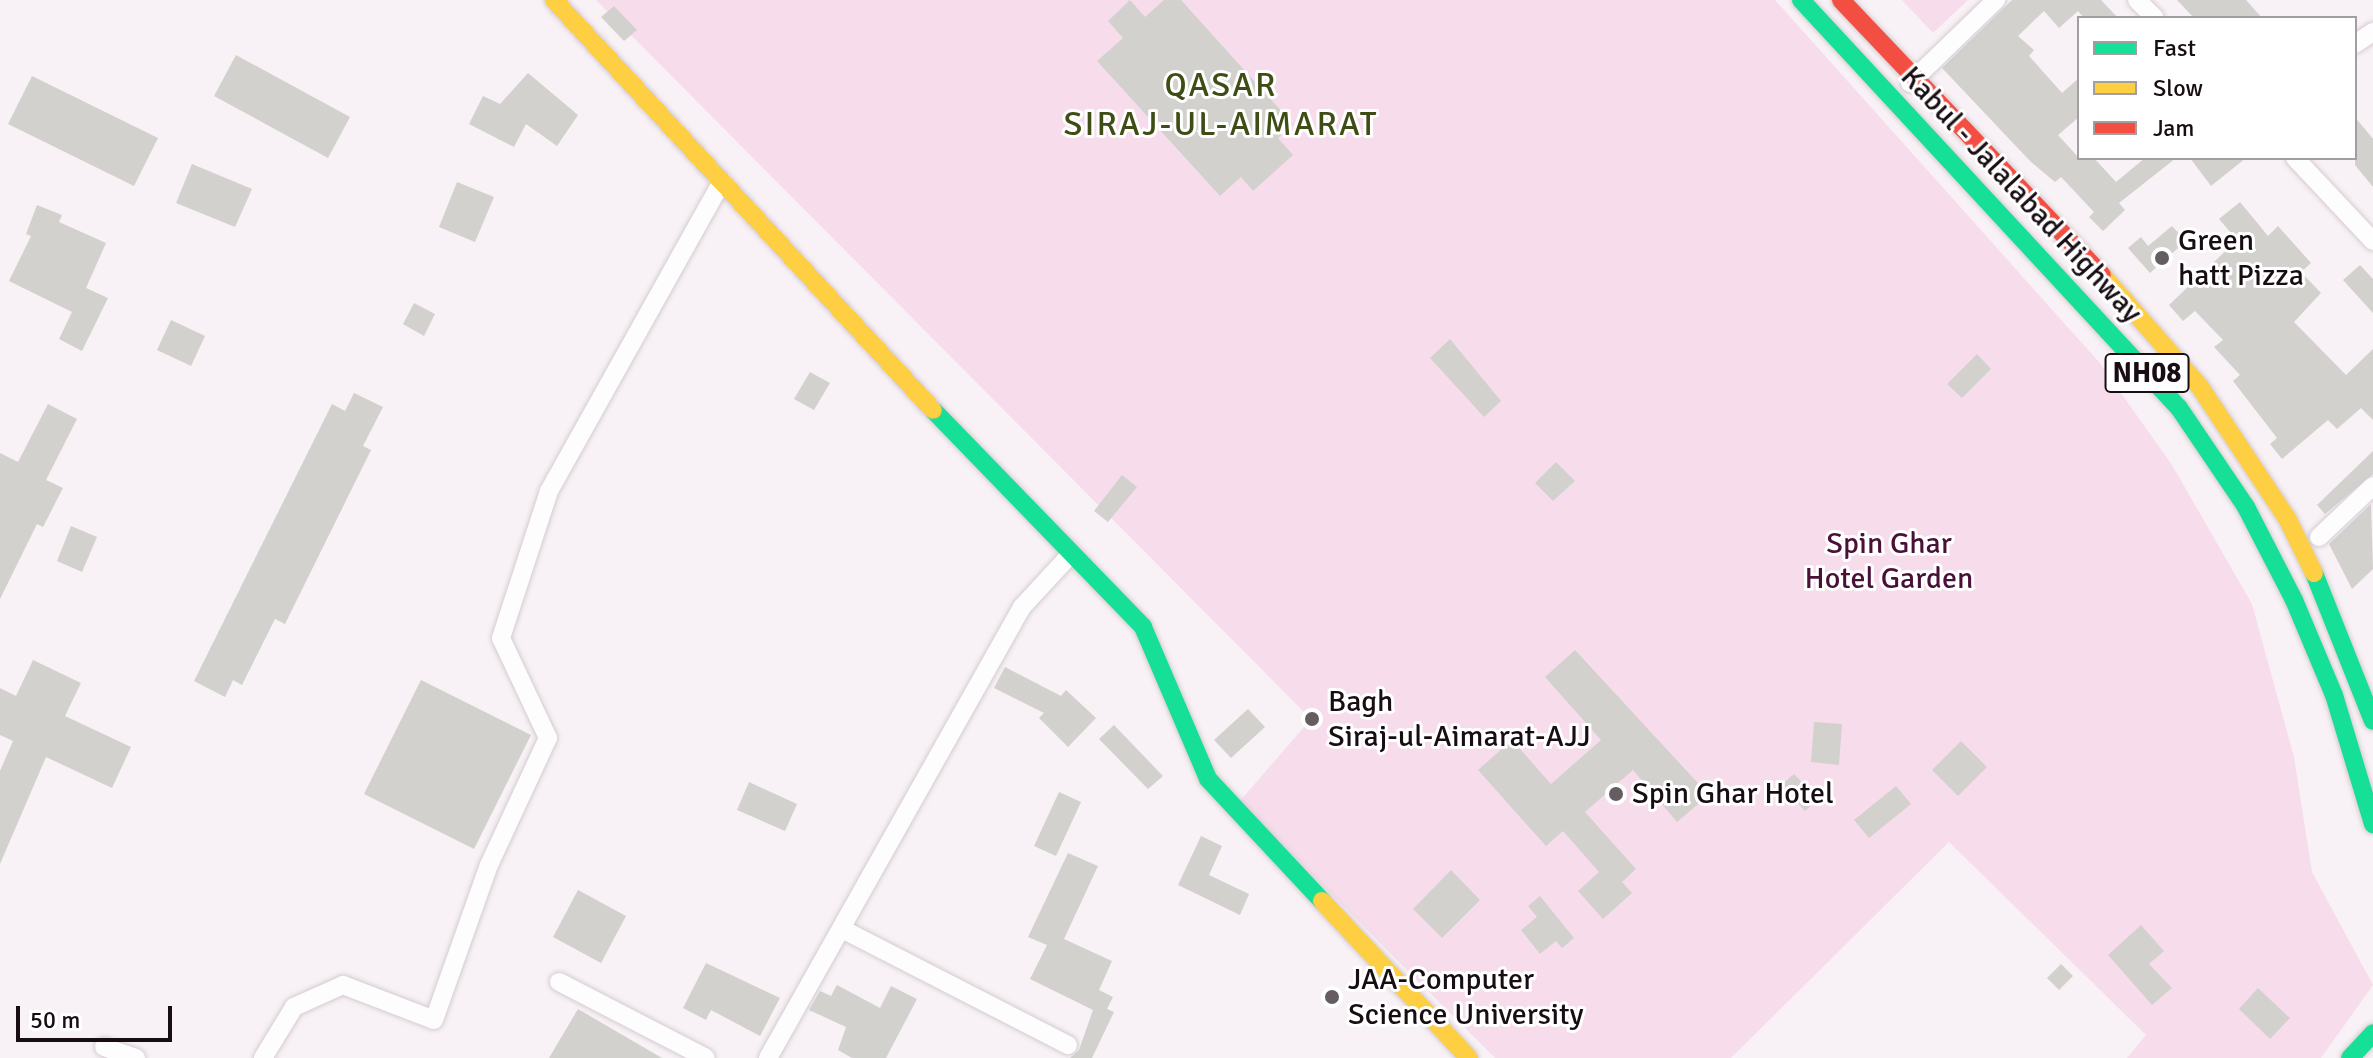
<!DOCTYPE html>
<html>
<head>
<meta charset="utf-8">
<style>
	body { margin:0 }
	#map { position:relative; width:2373px; height:1058px; overflow:hidden; background:#f8f1f5; font-family:Signika,sans-serif }
	div>[style] { position:absolute }
	.green>* { inset:0; background:#f7ddec }
	.building>* { inset:0; background:#d2d1cd }
	.roads { filter:drop-shadow(0 0 2px #d4ccd1) drop-shadow(0 0 2px #d4ccd1) }
	.street>* { height:18px; margin:-9px; padding:0 9px; transform-origin:9px; border-radius:9px; background:#fefdfe }
	.fast>* { height:18px; margin:-9px; padding:0 9px; transform-origin:9px; border-radius:9px; background:#16e098 }
	.slow>* { height:18px; margin:-9px; padding:0 9px; transform-origin:9px; border-radius:9px; background:#ffcf43 }
	.jam>* { height:18px; margin:-9px; padding:0 9px; transform-origin:9px; border-radius:9px; background:#f24e42 }
	.dots>* { width:22px; height:22px; translate:-50% -50%; box-sizing:border-box; border:4px solid #fff; border-radius:50% }
	span { translate:-50% -50%; white-space:nowrap; text-align:center; line-height:1.15; -webkit-text-stroke:6px #fff; paint-order:stroke }
	.shield-label span { padding:2px 6px; background:#fff; border:2px solid; border-radius:6px; -webkit-text-stroke-width:0 }
	.shield-label { font-size:28px; color:#170d13; font-weight:700 }
	.street-label { font-size:30px; color:#170d13 }
	.poi-label { font-size:30px; color:#170d13 }
	.left { translate:0 -50%; text-align:left }
	.park-label { font-size:30px; color:#491137 }
	.quarter-label { font-size:34px; color:#3e4c15; letter-spacing:2px }
	.legend { position:absolute; left:2077px; top:16px; width:280px; height:144px; box-sizing:border-box; background:#fff; border:2px solid #a29ea1; margin:0; padding:10px 14px; list-style:none; font-size:24px; color:#170d13 }
	.legend li { display:flex; align-items:center; gap:16px; height:40px }
	.legend b { width:40px; border:2px solid #a29ea1 }
	.scale { position:absolute; left:16px; top:1006px; width:156px; height:36px; box-sizing:border-box; border:4px solid #170d13; border-top:0; padding-left:10px; font-size:24px; line-height:28px; white-space:nowrap; color:#170d13; -webkit-text-stroke:6px #fff; paint-order:stroke }
</style>
</head>
<body>
<div id="map">
	<div class="green">
		<i style="clip-path:polygon(596px 0,1775px 0,2099px 362px,2172px 465px,2252px 604px,2294px 757px,2312px 872px,2373px 985px,2321px 1058px,2127px 1058px,2146px 1035px,1949px 842px,1731px 1058px,1495px 1058px,1239px 802px,1311px 719px)"></i>
		<i style="clip-path:polygon(1902px 0,1968px 0,1933px 33px)"></i>
	</div>
	<div class="building">
		<i style="clip-path:polygon(1130px 0,1145px 17px,1164px 0,1181px 0,1293px 124px,1278px 138px,1293px 155px,1253px 191px,1241px 177px,1220px 196px,1097px 61px,1123px 38px,1108px 21px)"></i>
		<i style="clip-path:polygon(2012px 0,2101px 0,2118px 18px,2084px 18px,2078px 11px,2059px 28px,2044px 11px,2018px 36px,2034px 50px,2029px 56px,2062px 93px,2079px 78px,2079px 117px,2058px 135px,2079px 158px,2094px 158px,2116px 182px,2145px 158px,2176px 158px,2119px 203px,2125px 210px,2103px 231px,2089px 217px,2094px 212px,2061px 177px,2055px 182px,2030px 161px,1942px 68px)"></i>
		<i style="clip-path:polygon(2177px 0,2246px 0,2262px 18px,2194px 18px)"></i>
		<i style="clip-path:polygon(614px 6px,637px 30px,624px 41px,601px 17px)"></i>
		<i style="clip-path:polygon(236px 55px,350px 117px,328px 158px,214px 96px)"></i>
		<i style="clip-path:polygon(528px 73px,578px 115px,557px 146px,526px 124px,514px 147px,469px 124px,483px 96px,500px 104px)"></i>
		<i style="clip-path:polygon(32px 76px,158px 138px,134px 186px,8px 124px)"></i>
		<i style="clip-path:polygon(2355px 117px,2373px 139px,2373px 187px,2355px 165px)"></i>
		<i style="clip-path:polygon(2190px 158px,2246px 158px,2211px 186px)"></i>
		<i style="clip-path:polygon(192px 164px,252px 189px,235px 227px,176px 203px)"></i>
		<i style="clip-path:polygon(457px 182px,494px 197px,475px 242px,439px 227px)"></i>
		<i style="clip-path:polygon(2240px 202px,2268px 236px,2278px 226px,2311px 263px,2301px 272px,2321px 293px,2294px 322px,2346px 375px,2373px 349px,2373px 420px,2361px 408px,2337px 429px,2328px 420px,2282px 459px,2270px 444px,2277px 438px,2233px 381px,2240px 375px,2214px 347px,2223px 340px,2195px 311px,2183px 321px,2169px 305px,2237px 240px,2219px 219px)"></i>
		<i style="clip-path:polygon(37px 205px,62px 215px,59px 222px,106px 243px,86px 288px,108px 298px,82px 351px,59px 339px,72px 312px,9px 281px,31px 236px,26px 234px)"></i>
		<i style="clip-path:polygon(2172px 226px,2186px 241px,2150px 273px,2128px 248px,2141px 237px,2148px 246px)"></i>
		<i style="clip-path:polygon(2360px 265px,2373px 279px,2373px 313px,2343px 280px)"></i>
		<i style="clip-path:polygon(414px 303px,435px 314px,424px 336px,403px 324px)"></i>
		<i style="clip-path:polygon(171px 320px,205px 336px,191px 366px,157px 350px)"></i>
		<i style="clip-path:polygon(1450px 339px,1501px 401px,1484px 417px,1430px 358px)"></i>
		<i style="clip-path:polygon(1977px 354px,1991px 369px,1962px 398px,1947px 384px)"></i>
		<i style="clip-path:polygon(810px 372px,830px 383px,814px 410px,794px 399px)"></i>
		<i style="clip-path:polygon(354px 393px,383px 407px,363px 446px,371px 450px,285px 624px,275px 619px,242px 685px,233px 680px,225px 697px,194px 681px,332px 404px,345px 411px)"></i>
		<i style="clip-path:polygon(48px 404px,77px 419px,46px 480px,63px 488px,43px 527px,37px 524px,0 599px,0 453px,18px 462px)"></i>
		<i style="clip-path:polygon(2373px 451px,2373px 474px,2325px 514px,2317px 505px)"></i>
		<i style="clip-path:polygon(1556px 462px,1575px 481px,1553px 501px,1535px 483px)"></i>
		<i style="clip-path:polygon(1122px 475px,1137px 487px,1108px 522px,1094px 511px)"></i>
		<i style="clip-path:polygon(2371px 504px,2373px 569px,2352px 589px,2329px 544px)"></i>
		<i style="clip-path:polygon(71px 526px,97px 537px,82px 572px,57px 561px)"></i>
		<i style="clip-path:polygon(1575px 650px,1709px 795px,1677px 822px,1633px 770px,1585px 812px,1636px 869px,1622px 882px,1632px 893px,1603px 919px,1578px 891px,1599px 872px,1563px 831px,1546px 846px,1478px 770px,1512px 740px,1551px 784px,1601px 740px,1545px 677px)"></i>
		<i style="clip-path:polygon(33px 660px,81px 683px,65px 716px,131px 747px,112px 788px,46px 757px,0 864px,0 771px,13px 741px,0 735px,0 688px,16px 696px)"></i>
		<i style="clip-path:polygon(1005px 667px,1061px 696px,1066px 690px,1096px 718px,1068px 747px,1039px 718px,1044px 713px,994px 688px)"></i>
		<i style="clip-path:polygon(421px 680px,531px 735px,474px 849px,364px 794px)"></i>
		<i style="clip-path:polygon(1248px 709px,1265px 727px,1231px 758px,1214px 740px)"></i>
		<i style="clip-path:polygon(1814px 722px,1842px 724px,1839px 765px,1811px 762px)"></i>
		<i style="clip-path:polygon(1114px 725px,1163px 776px,1148px 789px,1099px 739px)"></i>
		<i style="clip-path:polygon(1961px 741px,1987px 767px,1958px 796px,1932px 770px)"></i>
		<i style="clip-path:polygon(1794px 774px,1818px 799px,1805px 811px,1781px 785px)"></i>
		<i style="clip-path:polygon(749px 782px,797px 804px,785px 831px,737px 810px)"></i>
		<i style="clip-path:polygon(1896px 786px,1911px 804px,1869px 838px,1854px 820px)"></i>
		<i style="clip-path:polygon(1059px 792px,1081px 802px,1056px 856px,1034px 846px)"></i>
		<i style="clip-path:polygon(1201px 836px,1222px 846px,1209px 875px,1249px 894px,1240px 915px,1178px 885px)"></i>
		<i style="clip-path:polygon(1068px 853px,1098px 866px,1064px 939px,1112px 961px,1099px 990px,1113px 997px,1107px 1009px,1114px 1012px,1092px 1058px,1070px 1058px,1079px 1050px,1093px 1010px,1030px 979px,1047px 945px,1028px 937px)"></i>
		<i style="clip-path:polygon(1451px 870px,1480px 900px,1442px 938px,1413px 909px)"></i>
		<i style="clip-path:polygon(578px 890px,626px 916px,601px 963px,553px 937px)"></i>
		<i style="clip-path:polygon(1540px 896px,1574px 938px,1562px 948px,1556px 941px,1540px 954px,1521px 930px,1537px 917px,1528px 906px)"></i>
		<i style="clip-path:polygon(2141px 925px,2164px 951px,2149px 964px,2172px 988px,2152px 1005px,2108px 955px)"></i>
		<i style="clip-path:polygon(706px 963px,780px 998px,760px 1036px,711px 1010px,706px 1020px,683px 1008px)"></i>
		<i style="clip-path:polygon(2061px 964px,2073px 976px,2059px 990px,2047px 978px)"></i>
		<i style="clip-path:polygon(837px 985px,880px 1008px,891px 986px,917px 999px,886px 1058px,852px 1058px,838px 1050px,846px 1027px,809px 1010px,820px 991px,831px 996px)"></i>
		<i style="clip-path:polygon(2258px 988px,2290px 1018px,2270px 1039px,2239px 1009px)"></i>
		<i style="clip-path:polygon(578px 1009px,662px 1058px,549px 1058px)"></i>
	</div>
	<div class="roads">
		<div class="street">
			<i style="left:2137px;top:0;width:25px;rotate:45deg"></i>
			<i style="left:2355px;top:44px;width:22px;rotate:-34deg"></i>
			<i style="left:1910px;top:83px;width:120px;rotate:-44deg"></i>
			<i style="left:2295px;top:158px;width:114px;rotate:46.8deg"></i>
			<i style="left:2319px;top:537px;width:74px;rotate:-43.4deg"></i>
			<i style="left:842px;top:929px;width:254px;rotate:27.2deg"></i>
			<i style="left:559px;top:982px;width:165px;rotate:27.3deg"></i>
			<i style="left:104px;top:1047px;width:34px;rotate:19deg"></i>
			<i style="left:263px;top:1058px;width:60px;rotate:-58.7deg"></i>
			<i style="left:294px;top:1007px;width:54px;rotate:-24.2deg"></i>
			<i style="left:343px;top:985px;width:97px;rotate:21deg"></i>
			<i style="left:434px;top:1020px;width:164px;rotate:-70.5deg"></i>
			<i style="left:489px;top:865px;width:140px;rotate:-65.1deg"></i>
			<i style="left:548px;top:738px;width:110px;rotate:-115.2deg"></i>
			<i style="left:501px;top:638px;width:155px;rotate:-71.9deg"></i>
			<i style="left:549px;top:491px;width:354px;rotate:-60.8deg"></i>
			<i style="left:768px;top:1058px;width:518px;rotate:-60.61deg"></i>
			<i style="left:1022px;top:607px;width:69px;rotate:-47.3deg"></i>
		</div>
		<div class="fast">
			<i style="left:1801px;top:0;width:556px;rotate:47.19deg"></i>
			<i style="left:2179px;top:408px;width:120px;rotate:55.9deg"></i>
			<i style="left:2246px;top:507px;width:105px;rotate:62.7deg"></i>
			<i style="left:2294px;top:600px;width:103px;rotate:67.2deg"></i>
			<i style="left:2334px;top:695px;width:135px;rotate:73.2deg"></i>
			<i style="left:933px;top:410px;width:302px;rotate:45.9deg"></i>
			<i style="left:1143px;top:627px;width:165px;rotate:66.8deg"></i>
			<i style="left:1208px;top:779px;width:167px;rotate:46.9deg"></i>
			<i style="left:2314px;top:573px;width:159px;rotate:68.3deg"></i>
			<i style="left:2350px;top:1058px;width:34px;rotate:-47deg"></i>
		</div>
		<div class="slow">
			<i style="left:554px;top:0;width:558px;rotate:47.25deg"></i>
			<i style="left:2102px;top:275px;width:149px;rotate:48.8deg"></i>
			<i style="left:2200px;top:387px;width:159px;rotate:56.5deg"></i>
			<i style="left:2288px;top:520px;width:59px;rotate:63.9deg"></i>
			<i style="left:1322px;top:901px;width:215px;rotate:46.9deg"></i>
		</div>
		<div class="jam">
			<i style="left:1841px;top:0;width:379px;rotate:46.5deg"></i>
		</div>
	</div>
	<div class="dots">
		<i style="left:2162px;top:258px;background:#665d62"></i>
		<i style="left:1312px;top:719px;background:#665d62"></i>
		<i style="left:1616px;top:794px;background:#665d62"></i>
		<i style="left:1332px;top:997px;background:#665d62"></i>
	</div>
	<div class="shield-label">
		<span style="left:2147px;top:373px">NH08</span>
	</div>
	<div class="street-label">
		<span style="left:2021px;top:195px;rotate:47deg">Kabul - Jalalabad Highway</span>
	</div>
	<div class="poi-label">
		<span class="left" style="left:2178px;top:258px">Green<br>hatt Pizza</span>
		<span class="left" style="left:1328px;top:719px">Bagh<br>Siraj-ul-Aimarat-AJJ</span>
		<span class="left" style="left:1632px;top:794px">Spin Ghar Hotel</span>
		<span class="left" style="left:1348px;top:997px">JAA-Computer<br>Science University</span>
	</div>
	<div class="park-label">
		<span style="left:1889px;top:561px">Spin Ghar<br>Hotel Garden</span>
	</div>
	<div class="quarter-label">
		<span style="left:1221px;top:105px">QASAR<br>SIRAJ-UL-AIMARAT</span>
	</div>
	<ul class="legend">
	<li><b style="height:10px;background:#16e098"></b>Fast</li>
	<li><b style="height:10px;background:#ffcf43"></b>Slow</li>
	<li><b style="height:10px;background:#f24e42"></b>Jam</li>
	</ul>
	<div class="scale">50 m</div>
</div>
</body>
</html>
